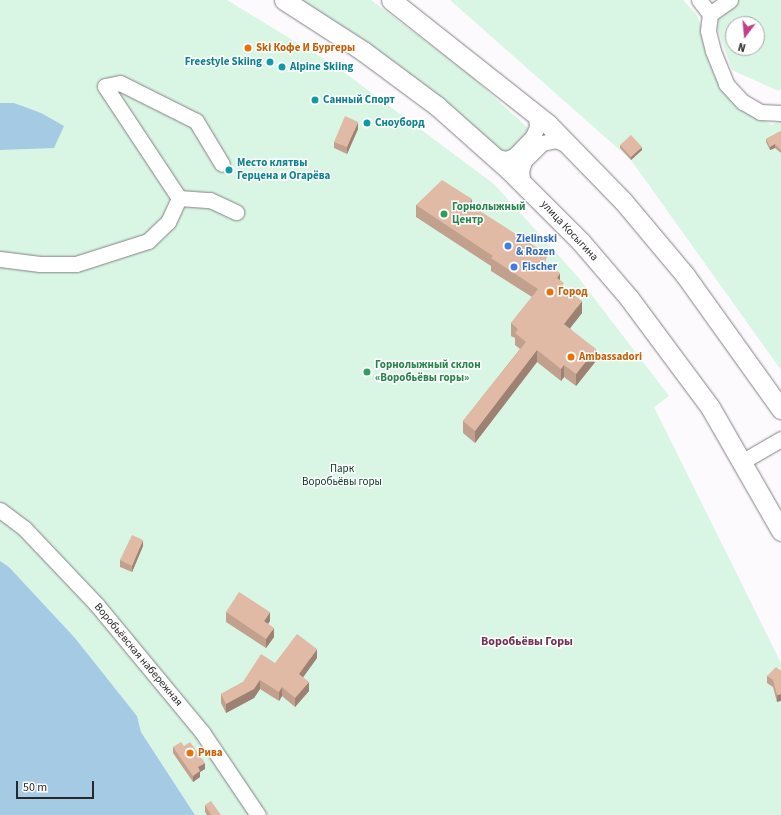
<!DOCTYPE html>
<html>
<head>
<meta charset="utf-8">
<style>
	body { margin:0 }
	#map { position:relative; width:781px; height:815px; overflow:hidden; background:#fcfafd; font-family:"Source Sans 3",sans-serif }
	div>[style] { position:absolute }
	.green>* { inset:0; background:#d9f5e4 }
	.water>* { inset:0; background:#a4cbe3 }
	.roads { filter:drop-shadow(0 0 1px #838184) drop-shadow(0 0 1px #838184) }
	.minor>* { height:15px; margin:-7.5px; padding:0 7.5px; transform-origin:7.5px; border-radius:7.5px; background:#fff }
	.major>* { height:19px; margin:-9.5px; padding:0 9.5px; transform-origin:9.5px; border-radius:9.5px; background:#fff }
	.wall>* { inset:0; background:#c1a08d }
	.shaded-wall>* { inset:0; background:#9d8273 }
	.building>* { inset:0; background:#e0baa4 }
	.dots>* { width:11px; height:11px; translate:-50% -50%; box-sizing:border-box; border:2px solid #fff; border-radius:50% }
	span { translate:-50% -50%; white-space:nowrap; text-align:center; line-height:1.15; -webkit-text-stroke:3px #fff; paint-order:stroke }
	.food-label { font-size:11px; color:#c56008; font-weight:700 }
	.left { translate:0 -50%; text-align:left }
	.culture-label { font-size:11px; color:#0d838f; font-weight:700 }
	.right { translate:-100% -50%; text-align:right }
	.leisure-label { font-size:11px; color:#27864d; font-weight:700 }
	.street-label { font-size:11px; color:#292829 }
	.shop-label { font-size:11px; color:#366cbe; font-weight:700 }
	.park-label { font-size:11px; color:#043822 }
	.neighbourhood-label { font-size:12px; color:#723254; font-weight:700 }
	.north { position:absolute; left:725px; top:16px; width:40px; height:40px; box-sizing:border-box; background:#fff; border:1px solid #a9a9a9; border-radius:50%; rotate:196deg; font-size:11px; font-weight:700; line-height:16px; text-align:center; color:#292829 }
	.north::after { content:''; display:block; margin:auto; width:14px; height:18px; background:#c14089; clip-path:polygon(50% 0,100% 100%,50% 72%,0 100%) }
	.scale { position:absolute; left:16px; top:781px; width:78px; height:18px; box-sizing:border-box; border:2px solid #292829; border-top:0; padding-left:5px; font-size:12px; line-height:14px; white-space:nowrap; color:#292829; -webkit-text-stroke:3px #fff; paint-order:stroke }
</style>
</head>
<body>
<div id="map">
	<div class="green">
		<i style="clip-path:polygon(0 0,227px 0,337px 67px,494px 184px,578px 277px,669px 396px,654px 407px,781px 663px,781px 815px,195px 815px,141px 732px,137px 716px,75px 638px,9px 567px,0 561px)"></i>
		<i style="clip-path:polygon(296px 0,371px 0,470px 75px,529px 129px,508px 157px)"></i>
		<i style="clip-path:polygon(450px 0,683px 0,697px 15px,719px 78px,744px 110px,772px 125px,781px 120px,781px 370px,631px 160px)"></i>
		<i style="clip-path:polygon(evenodd,735px 0,781px 0,781px 89px,778px 91px,732px 70px,713px 16px,735px 0,733px 24px,757px 24px,757px 48px,733px 48px,733px 24px)"></i>
	</div>
	<div class="water">
		<i style="clip-path:polygon(0 103px,14px 103px,41px 113px,64px 126px,54px 148px,0 150px)"></i>
		<i style="clip-path:polygon(0 561px,9px 567px,75px 638px,137px 716px,141px 732px,195px 815px,0 815px)"></i>
	</div>
	<div class="roads">
		<div class="minor">
			<i style="left:699px;top:0;width:18px;rotate:52deg"></i>
			<i style="left:730px;top:0;width:24px;rotate:145deg"></i>
			<i style="left:710px;top:14px;width:17px;rotate:97deg"></i>
			<i style="left:708px;top:31px;width:21px;rotate:76deg"></i>
			<i style="left:713px;top:51px;width:35px;rotate:68deg"></i>
			<i style="left:726px;top:84px;width:25px;rotate:47deg"></i>
			<i style="left:743px;top:102px;width:20px;rotate:30deg"></i>
			<i style="left:760px;top:112px;width:21px;rotate:3deg"></i>
			<i style="left:494px;top:156px;width:12px;rotate:14deg"></i>
			<i style="left:506px;top:159px;width:9px;rotate:-21deg"></i>
			<i style="left:514px;top:156px;width:28px;rotate:-46deg"></i>
			<i style="left:533px;top:136px;width:10px;rotate:-66deg"></i>
			<i style="left:537px;top:127px;width:12px;rotate:-95deg"></i>
			<i style="left:523px;top:184px;width:13px;rotate:-99deg"></i>
			<i style="left:521px;top:171px;width:10px;rotate:-73deg"></i>
			<i style="left:524px;top:161px;width:25px;rotate:-45deg"></i>
			<i style="left:542px;top:143px;width:14px;rotate:-12deg"></i>
			<i style="left:556px;top:140px;width:13px;rotate:23deg"></i>
			<i style="left:179px;top:198px;width:31px;rotate:4deg"></i>
			<i style="left:210px;top:200px;width:29px;rotate:25deg"></i>
			<i style="left:0;top:259px;width:40px;rotate:7.1deg"></i>
			<i style="left:40px;top:264px;width:36px"></i>
			<i style="left:76px;top:264px;width:76px;rotate:-17.7deg"></i>
			<i style="left:148px;top:241px;width:28px;rotate:-44deg"></i>
			<i style="left:168px;top:222px;width:26px;rotate:-65deg"></i>
			<i style="left:179px;top:198px;width:134px;rotate:-123.5deg"></i>
			<i style="left:105px;top:86px;width:15px;rotate:-11deg"></i>
			<i style="left:120px;top:83px;width:85px;rotate:26.6deg"></i>
			<i style="left:196px;top:121px;width:50px;rotate:58.8deg"></i>
			<i style="left:743px;top:461px;width:44px;rotate:-30.1deg"></i>
			<i style="left:0;top:510px;width:30px;rotate:37deg"></i>
			<i style="left:24px;top:528px;width:106px;rotate:46.5deg"></i>
			<i style="left:97px;top:605px;width:165px;rotate:50.4deg"></i>
			<i style="left:202px;top:732px;width:100px;rotate:56deg"></i>
		</div>
		<div class="major">
			<i style="left:284px;top:0;width:94px;rotate:32.8deg"></i>
			<i style="left:363px;top:51px;width:92px;rotate:36.6deg"></i>
			<i style="left:437px;top:106px;width:95px;rotate:41.6deg"></i>
			<i style="left:508px;top:169px;width:103px;rotate:45deg"></i>
			<i style="left:581px;top:242px;width:74px;rotate:49.4deg"></i>
			<i style="left:629px;top:298px;width:136px;rotate:53.4deg"></i>
			<i style="left:710px;top:407px;width:143px;rotate:60.2deg"></i>
			<i style="left:391px;top:0;width:200px;rotate:38.3deg"></i>
			<i style="left:548px;top:124px;width:107px;rotate:45.8deg"></i>
			<i style="left:623px;top:201px;width:97px;rotate:50deg"></i>
			<i style="left:685px;top:275px;width:165px;rotate:54.4deg"></i>
		</div>
	</div>
	<div class="wall">
		<i style="clip-path:polygon(358px 129px,347px 154px,334px 148px,334px 142px)"></i>
		<i style="clip-path:polygon(781px 131px,781px 153px,775px 148px,770px 150px,766px 142px,766px 139px)"></i>
		<i style="clip-path:polygon(620px 145px,642px 150px,631px 160px,620px 148px)"></i>
		<i style="clip-path:polygon(416px 205px,472px 206px,547px 264px,560px 280px,564px 287px,582px 313px,570px 328px,596px 361px,576px 386px,564px 377px,561px 381px,537px 362px,475px 443px,463px 433px,463px 421px,520px 349px,515px 345px,515px 338px,511px 336px,511px 323px,532px 297px,491px 271px,491px 266px,416px 217px)"></i>
		<i style="clip-path:polygon(143px 546px,132px 572px,120px 567px,120px 560px)"></i>
		<i style="clip-path:polygon(226px 612px,270px 621px,268px 624px,274px 637px,266px 648px,226px 622px)"></i>
		<i style="clip-path:polygon(317px 658px,303px 677px,309px 691px,295px 707px,282px 696px,279px 701px,260px 689px,254px 698px,226px 713px,221px 703px,221px 694px,243px 682px,275px 663px)"></i>
		<i style="clip-path:polygon(781px 671px,777px 702px,773px 687px,767px 683px,767px 676px)"></i>
		<i style="clip-path:polygon(184px 746px,205px 769px,200px 772px,200px 777px,193px 782px,173px 753px,173px 747px)"></i>
		<i style="clip-path:polygon(205px 805px,221px 815px,207px 815px,205px 812px)"></i>
	</div>
	<div class="shaded-wall">
		<i style="clip-path:polygon(358px 122px,358px 129px,347px 154px,347px 147px)"></i>
		<i style="clip-path:polygon(775px 144px,775px 148px,770px 150px,770px 147px)"></i>
		<i style="clip-path:polygon(642px 147px,642px 150px,631px 160px,631px 157px)"></i>
		<i style="clip-path:polygon(472px 199px,472px 211px,469px 204px)"></i>
		<i style="clip-path:polygon(560px 273px,560px 285px,557px 278px)"></i>
		<i style="clip-path:polygon(582px 301px,582px 313px,564px 336px,564px 324px)"></i>
		<i style="clip-path:polygon(596px 349px,596px 361px,576px 386px,576px 374px)"></i>
		<i style="clip-path:polygon(537px 350px,537px 362px,475px 443px,475px 431px)"></i>
		<i style="clip-path:polygon(564px 365px,564px 377px,561px 381px,561px 369px)"></i>
		<i style="clip-path:polygon(143px 540px,143px 546px,132px 572px,132px 566px)"></i>
		<i style="clip-path:polygon(270px 612px,270px 621px,264px 630px,264px 621px)"></i>
		<i style="clip-path:polygon(274px 628px,274px 637px,266px 648px,266px 639px)"></i>
		<i style="clip-path:polygon(317px 649px,317px 658px,299px 683px,299px 674px)"></i>
		<i style="clip-path:polygon(260px 680px,260px 689px,254px 698px,226px 713px,226px 704px)"></i>
		<i style="clip-path:polygon(309px 682px,309px 691px,295px 707px,295px 698px)"></i>
		<i style="clip-path:polygon(282px 687px,282px 696px,279px 701px,279px 692px)"></i>
		<i style="clip-path:polygon(781px 694px,781px 701px,777px 702px,777px 695px)"></i>
		<i style="clip-path:polygon(205px 763px,205px 769px,200px 772px,200px 777px,193px 782px,193px 776px,198px 767px)"></i>
	</div>
	<div class="building">
		<i style="clip-path:polygon(345px 116px,358px 122px,347px 147px,334px 142px)"></i>
		<i style="clip-path:polygon(781px 131px,781px 150px,775px 144px,770px 147px,766px 139px)"></i>
		<i style="clip-path:polygon(631px 135px,642px 147px,631px 157px,620px 145px)"></i>
		<i style="clip-path:polygon(442px 180px,472px 199px,469px 204px,544px 252px,547px 257px,545px 263px,560px 273px,557px 278px,564px 283px,562px 286px,582px 301px,564px 324px,596px 349px,576px 374px,564px 365px,561px 369px,537px 350px,475px 431px,463px 421px,526px 342px,515px 333px,518px 329px,511px 323px,538px 289px,491px 258px,493px 256px,416px 205px)"></i>
		<i style="clip-path:polygon(132px 535px,143px 540px,132px 566px,120px 560px)"></i>
		<i style="clip-path:polygon(239px 592px,270px 612px,264px 621px,274px 628px,266px 639px,226px 612px)"></i>
		<i style="clip-path:polygon(297px 634px,317px 649px,299px 674px,309px 682px,295px 698px,282px 687px,279px 692px,260px 680px,254px 689px,226px 704px,221px 694px,243px 682px,261px 654px,275px 663px)"></i>
		<i style="clip-path:polygon(776px 667px,781px 671px,781px 694px,777px 695px,773px 680px,767px 676px)"></i>
		<i style="clip-path:polygon(181px 742px,184px 746px,190px 742px,205px 763px,198px 767px,200px 771px,193px 776px,173px 747px)"></i>
		<i style="clip-path:polygon(211px 801px,221px 815px,211px 815px,205px 805px)"></i>
	</div>
	<div class="dots">
		<i style="left:248px;top:48px;background:#e8710a"></i>
		<i style="left:270px;top:62px;background:#0f9aa8"></i>
		<i style="left:282px;top:67px;background:#0f9aa8"></i>
		<i style="left:315px;top:100px;background:#0f9aa8"></i>
		<i style="left:367px;top:123px;background:#0f9aa8"></i>
		<i style="left:229px;top:170px;background:#0f9aa8"></i>
		<i style="left:444px;top:214px;background:#2e9e5b"></i>
		<i style="left:508px;top:246px;background:#3f7fe0"></i>
		<i style="left:514px;top:267px;background:#3f7fe0"></i>
		<i style="left:550px;top:292px;background:#e8710a"></i>
		<i style="left:571px;top:357px;background:#e8710a"></i>
		<i style="left:367px;top:372px;background:#2e9e5b"></i>
		<i style="left:190px;top:753px;background:#e8710a"></i>
	</div>
	<div class="food-label">
		<span class="left" style="left:256px;top:48px">Ski Кофе И Бургеры</span>
		<span class="left" style="left:558px;top:292px">Город</span>
		<span class="left" style="left:579px;top:357px">Ambassadori</span>
		<span class="left" style="left:198px;top:753px">Рива</span>
	</div>
	<div class="culture-label">
		<span class="right" style="left:262px;top:62px">Freestyle Skiing</span>
		<span class="left" style="left:290px;top:67px">Alpine Skiing</span>
		<span class="left" style="left:323px;top:100px">Санный Спорт</span>
		<span class="left" style="left:375px;top:123px">Сноуборд</span>
		<span class="left" style="left:237px;top:170px">Место клятвы<br>Герцена и Огарёва</span>
	</div>
	<div class="leisure-label">
		<span class="left" style="left:452px;top:214px">Горнолыжный<br>Центр</span>
		<span class="left" style="left:375px;top:372px">Горнолыжный склон<br>«Воробьёвы горы»</span>
	</div>
	<div class="street-label">
		<span style="left:569px;top:231px;rotate:47deg">улица Косыгина</span>
		<span style="left:138px;top:655px;rotate:50deg">Воробьёвская набережная</span>
	</div>
	<div class="shop-label">
		<span class="left" style="left:516px;top:246px">Zielinski<br>&amp; Rozen</span>
		<span class="left" style="left:522px;top:267px">Fischer</span>
	</div>
	<div class="park-label">
		<span style="left:342px;top:476px">Парк<br>Воробьёвы горы</span>
	</div>
	<div class="neighbourhood-label">
		<span style="left:527px;top:642px">Воробьёвы Горы</span>
	</div>
	<div class="north">N</div>
	<div class="scale">50 m</div>
</div>
</body>
</html>
